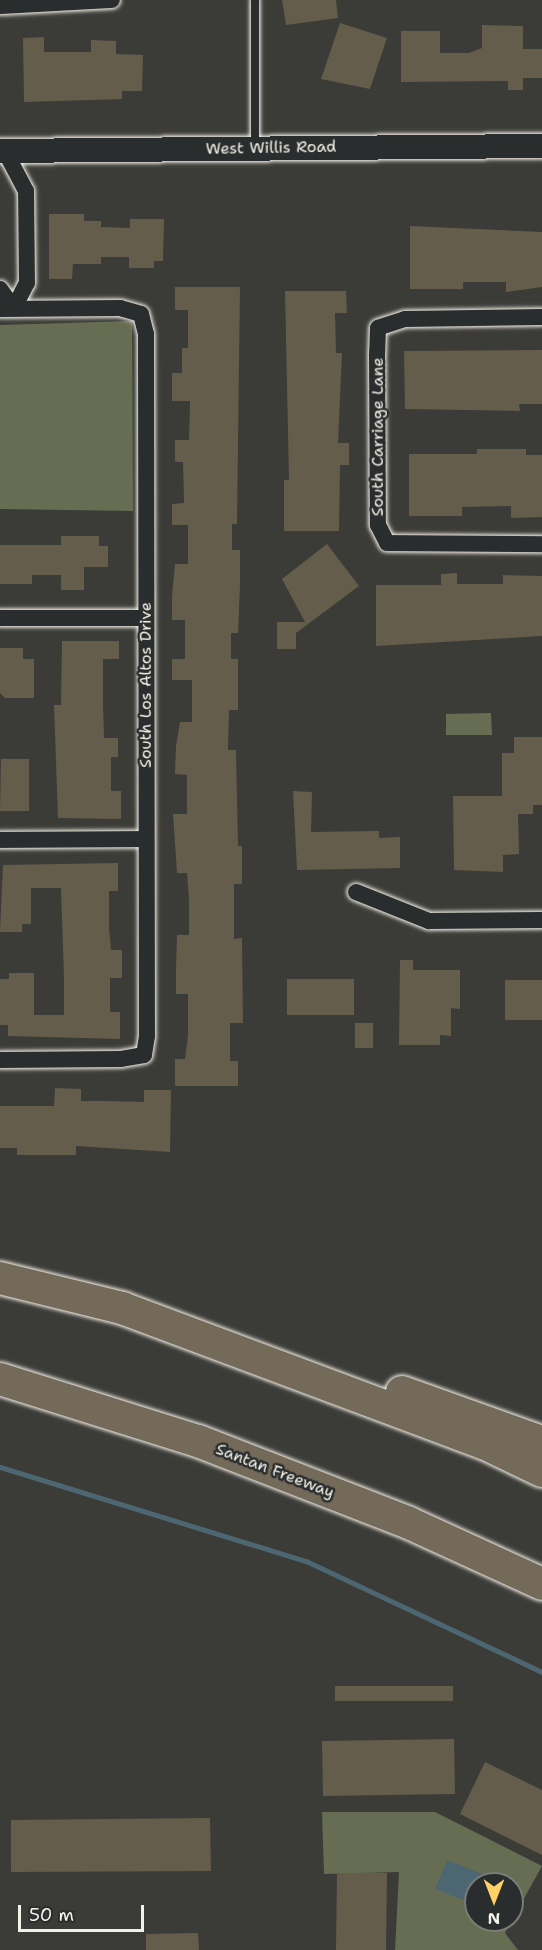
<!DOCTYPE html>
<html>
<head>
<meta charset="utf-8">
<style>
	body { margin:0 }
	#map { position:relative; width:542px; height:1950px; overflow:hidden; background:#3b3b37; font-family:"Shantell Sans",sans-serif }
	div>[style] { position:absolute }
	.green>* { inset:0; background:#666d52 }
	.water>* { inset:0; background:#4d6772 }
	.stream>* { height:5px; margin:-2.5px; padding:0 2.5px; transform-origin:2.5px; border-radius:2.5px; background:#4d6772 }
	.building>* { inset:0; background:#645d4c }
	.roads { filter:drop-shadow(0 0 2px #f4f1e8) drop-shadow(0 0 2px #f4f1e8) }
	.lane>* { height:8px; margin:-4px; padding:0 4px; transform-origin:4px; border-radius:4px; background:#2a2d2e }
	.street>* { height:16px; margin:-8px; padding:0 8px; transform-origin:8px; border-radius:8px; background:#2a2d2e }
	.secondary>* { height:24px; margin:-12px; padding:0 12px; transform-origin:12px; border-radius:12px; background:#2a2d2e }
	.highway>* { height:32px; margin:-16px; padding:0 16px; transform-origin:16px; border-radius:16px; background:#746a5a }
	span { translate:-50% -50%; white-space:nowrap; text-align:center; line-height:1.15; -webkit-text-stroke:5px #2a2d2e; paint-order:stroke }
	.street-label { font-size:16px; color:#f4f1e8 }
	.north { position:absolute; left:464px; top:1872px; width:60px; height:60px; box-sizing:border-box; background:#2a2d2e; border:2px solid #7b7b78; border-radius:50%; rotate:180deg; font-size:16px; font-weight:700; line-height:24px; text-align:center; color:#f4f1e8 }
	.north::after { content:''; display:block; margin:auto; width:21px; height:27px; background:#ffd166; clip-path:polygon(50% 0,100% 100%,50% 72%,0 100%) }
	.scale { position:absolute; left:18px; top:1905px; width:126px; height:27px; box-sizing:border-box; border:3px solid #f4f1e8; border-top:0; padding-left:8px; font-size:18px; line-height:21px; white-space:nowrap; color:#f4f1e8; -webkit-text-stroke:4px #2a2d2e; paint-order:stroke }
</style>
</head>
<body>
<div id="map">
	<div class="green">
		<i style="clip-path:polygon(132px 321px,133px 511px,0 509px,0 325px)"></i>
		<i style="clip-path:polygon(491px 713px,492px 735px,446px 735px,446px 714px)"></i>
		<i style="clip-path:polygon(evenodd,322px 1812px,435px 1812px,542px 1866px,505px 1933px,518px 1950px,395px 1950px,399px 1872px,324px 1874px,322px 1812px,476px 1884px,512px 1884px,512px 1920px,476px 1920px,476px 1884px)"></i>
	</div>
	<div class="water">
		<i style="clip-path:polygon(447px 1860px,497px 1880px,495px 1884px,476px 1884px,476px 1905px,435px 1889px)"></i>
	</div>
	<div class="stream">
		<i style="left:0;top:1467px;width:320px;rotate:17.1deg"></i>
		<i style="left:306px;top:1561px;width:261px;rotate:25.2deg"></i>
	</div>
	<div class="building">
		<i style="clip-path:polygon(282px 0,336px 0,338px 18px,286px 25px)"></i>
		<i style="clip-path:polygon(340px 23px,387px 38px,370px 89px,321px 79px)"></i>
		<i style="clip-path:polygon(482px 25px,523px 26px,523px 49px,542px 49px,542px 78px,523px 78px,523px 90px,508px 90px,508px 81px,401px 82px,401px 31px,440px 31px,440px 53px,469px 53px,482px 48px)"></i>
		<i style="clip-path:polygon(44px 37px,44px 52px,91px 52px,91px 40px,116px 41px,116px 54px,143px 55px,142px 91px,122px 91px,122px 99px,24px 102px,23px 38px)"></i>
		<i style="clip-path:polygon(49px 214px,84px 214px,84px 221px,101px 221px,101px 227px,130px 228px,130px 219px,164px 219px,163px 261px,154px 261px,154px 268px,129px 268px,129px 257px,101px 257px,101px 264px,73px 264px,72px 279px,49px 279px)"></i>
		<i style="clip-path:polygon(410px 226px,542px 232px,542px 287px,506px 292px,506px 282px,463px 282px,463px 289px,410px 289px)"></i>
		<i style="clip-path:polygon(175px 287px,240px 287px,237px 524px,232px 524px,232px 550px,240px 550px,240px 586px,238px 633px,231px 633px,231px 659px,238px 659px,238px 710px,229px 710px,228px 750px,236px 750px,238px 846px,242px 846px,242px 884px,234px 884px,234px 939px,242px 938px,243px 1023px,230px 1023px,230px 1061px,238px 1061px,238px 1086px,175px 1086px,175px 1059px,185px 1059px,188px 1035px,188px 994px,176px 994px,176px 971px,177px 935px,189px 935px,189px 899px,187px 873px,177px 873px,173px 814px,187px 814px,187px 775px,175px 774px,176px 746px,180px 722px,192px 722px,192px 680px,172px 680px,172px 659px,185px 659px,185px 620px,172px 620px,172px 596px,175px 564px,188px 564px,188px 525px,172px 525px,172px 504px,184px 503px,183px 462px,175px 462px,175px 440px,189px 440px,190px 401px,172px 401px,172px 373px,182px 373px,182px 348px,188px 348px,188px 310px,175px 310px)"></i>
		<i style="clip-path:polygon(285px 291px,346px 291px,347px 313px,335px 313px,336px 353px,342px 353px,338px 443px,349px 443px,349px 465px,340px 465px,339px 531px,284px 531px,284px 480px,289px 480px)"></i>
		<i style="clip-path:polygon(542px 350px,542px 404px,519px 404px,520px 411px,405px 409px,404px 351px)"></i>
		<i style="clip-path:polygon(477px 449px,526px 449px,526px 455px,542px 455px,542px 517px,511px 518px,511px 506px,462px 507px,462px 516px,409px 516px,409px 454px,477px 454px)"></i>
		<i style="clip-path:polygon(61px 536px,99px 536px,99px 546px,108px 546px,108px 567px,84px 567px,84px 590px,61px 590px,61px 575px,32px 575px,32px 584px,0 584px,0 545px,61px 545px)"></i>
		<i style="clip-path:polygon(327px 544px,359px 586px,296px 633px,296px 649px,277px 649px,277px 622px,305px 622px,282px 579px)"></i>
		<i style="clip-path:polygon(457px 573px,457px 584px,503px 584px,503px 575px,542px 576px,542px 636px,376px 646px,376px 585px,441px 585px,441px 574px)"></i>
		<i style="clip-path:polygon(62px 641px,119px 641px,119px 659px,103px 659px,103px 705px,104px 738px,118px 738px,118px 757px,111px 757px,111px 791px,121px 791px,121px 819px,58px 818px,54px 705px,61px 705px)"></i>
		<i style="clip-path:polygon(0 648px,23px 648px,23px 659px,34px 659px,34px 698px,5px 698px,0 693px)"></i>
		<i style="clip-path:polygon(514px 737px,542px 737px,542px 805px,533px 805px,533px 814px,518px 814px,519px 854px,503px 855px,503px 872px,454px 870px,453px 796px,502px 796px,502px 753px,514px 753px)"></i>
		<i style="clip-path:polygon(1px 759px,29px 759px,29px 811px,0 811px)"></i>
		<i style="clip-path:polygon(293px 791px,312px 792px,311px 832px,379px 831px,379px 838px,400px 837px,400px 868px,297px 870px)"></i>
		<i style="clip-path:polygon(118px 863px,118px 891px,109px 891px,109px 927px,111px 950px,122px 950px,122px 978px,110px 978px,110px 1012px,120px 1012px,120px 1039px,8px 1036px,8px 1025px,0 1025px,0 979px,9px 979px,9px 973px,34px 973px,34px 1015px,64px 1015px,64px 978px,61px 888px,31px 888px,31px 924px,22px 924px,22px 932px,0 932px,3px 865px)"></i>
		<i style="clip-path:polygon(400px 960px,413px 960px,413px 970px,460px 970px,460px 1009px,451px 1008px,451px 1036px,440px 1035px,440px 1045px,399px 1045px)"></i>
		<i style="clip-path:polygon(287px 979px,354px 979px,354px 1015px,287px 1015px)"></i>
		<i style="clip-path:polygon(505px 980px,542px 980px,542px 1020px,505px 1020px)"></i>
		<i style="clip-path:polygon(355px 1023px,373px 1023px,373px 1048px,355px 1048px)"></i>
		<i style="clip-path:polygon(55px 1088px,81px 1089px,81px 1101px,107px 1101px,144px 1102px,144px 1090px,171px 1090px,170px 1152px,76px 1146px,76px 1155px,17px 1155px,17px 1148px,0 1148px,0 1106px,54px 1106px)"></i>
		<i style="clip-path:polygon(335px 1686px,453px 1686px,453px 1701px,335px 1701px)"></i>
		<i style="clip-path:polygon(454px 1739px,455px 1794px,323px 1796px,322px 1741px)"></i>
		<i style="clip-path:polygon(485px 1762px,542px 1790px,542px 1855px,460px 1814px)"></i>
		<i style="clip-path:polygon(210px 1818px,211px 1871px,11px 1872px,11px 1820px)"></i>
		<i style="clip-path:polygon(337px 1873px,387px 1873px,386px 1950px,336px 1950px)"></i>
		<i style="clip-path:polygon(198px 1933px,199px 1950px,146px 1950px,146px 1934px)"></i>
	</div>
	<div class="roads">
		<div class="lane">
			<i style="left:255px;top:0;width:148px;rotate:90deg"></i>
		</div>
		<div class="street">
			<i style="left:0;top:6px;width:112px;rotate:-3.1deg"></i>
			<i style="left:0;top:289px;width:24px;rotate:54deg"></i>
			<i style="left:14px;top:308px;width:28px;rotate:-63deg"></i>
			<i style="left:27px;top:283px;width:92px;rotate:-90.6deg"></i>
			<i style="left:26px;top:191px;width:45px;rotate:-117.7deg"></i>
			<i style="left:0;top:309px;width:120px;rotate:-0.5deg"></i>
			<i style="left:120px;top:308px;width:22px;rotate:16deg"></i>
			<i style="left:141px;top:314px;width:21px;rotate:76deg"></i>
			<i style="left:146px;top:334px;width:702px;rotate:89.92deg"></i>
			<i style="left:147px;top:1036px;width:19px;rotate:99deg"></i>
			<i style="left:144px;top:1055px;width:23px;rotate:170deg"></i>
			<i style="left:121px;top:1059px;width:121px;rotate:179.5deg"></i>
			<i style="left:542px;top:317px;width:137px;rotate:179.2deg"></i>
			<i style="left:405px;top:319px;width:28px;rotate:162deg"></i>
			<i style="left:378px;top:328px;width:26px;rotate:92deg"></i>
			<i style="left:377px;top:354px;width:171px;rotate:89.7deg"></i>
			<i style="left:378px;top:525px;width:20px;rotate:63deg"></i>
			<i style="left:387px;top:543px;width:155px;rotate:0.4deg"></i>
			<i style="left:0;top:618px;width:145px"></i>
			<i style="left:0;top:840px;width:146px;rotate:-0.4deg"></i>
			<i style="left:356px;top:892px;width:79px;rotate:21.7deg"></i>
			<i style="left:429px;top:921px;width:113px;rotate:-0.5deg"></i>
		</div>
		<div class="secondary">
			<i style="left:0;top:151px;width:542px;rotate:-0.53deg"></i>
		</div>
		<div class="highway">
			<i style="left:0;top:1278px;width:126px;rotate:13.8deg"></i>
			<i style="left:122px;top:1308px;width:386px;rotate:20.5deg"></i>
			<i style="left:484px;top:1443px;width:64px;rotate:25.8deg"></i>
			<i style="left:0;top:1379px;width:207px;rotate:17.4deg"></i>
			<i style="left:198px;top:1441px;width:226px;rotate:21.2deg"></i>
			<i style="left:409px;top:1523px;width:146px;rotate:24.6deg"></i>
			<i style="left:402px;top:1392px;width:149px;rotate:19.7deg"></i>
		</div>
	</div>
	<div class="street-label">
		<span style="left:271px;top:148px;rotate:-1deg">West Willis Road</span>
		<span style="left:378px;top:437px;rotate:-90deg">South Carriage Lane</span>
		<span style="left:146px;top:685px;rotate:-90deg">South Los Altos Drive</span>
		<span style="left:275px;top:1471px;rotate:21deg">Santan Freeway</span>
	</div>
	<div class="north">N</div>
	<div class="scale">50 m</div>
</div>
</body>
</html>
